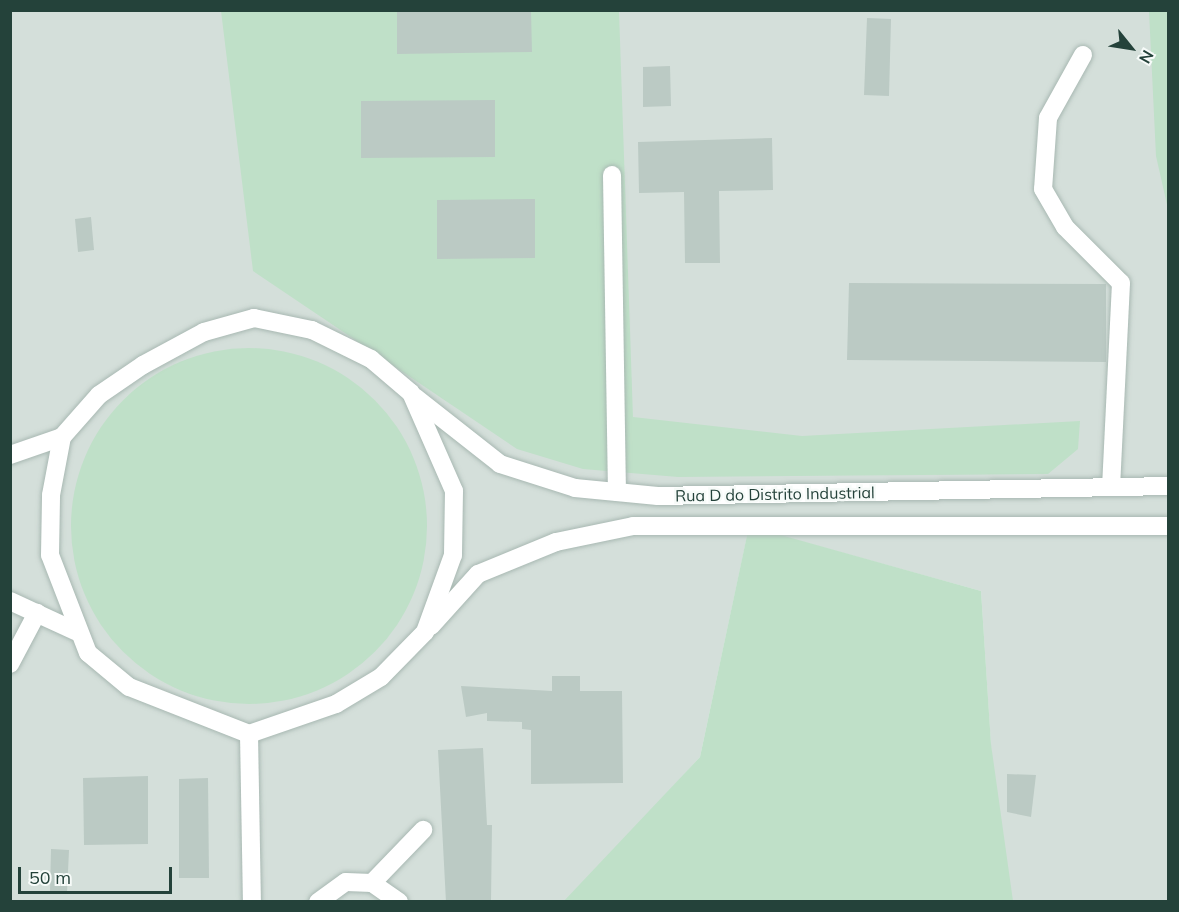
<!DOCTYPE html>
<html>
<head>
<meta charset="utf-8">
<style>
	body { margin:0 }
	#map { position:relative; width:1179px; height:912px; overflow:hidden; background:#e6efeb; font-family:Mulish,sans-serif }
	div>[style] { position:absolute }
	.built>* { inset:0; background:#d4dfda }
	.green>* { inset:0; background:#bfe0c8 }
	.round { border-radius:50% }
	.building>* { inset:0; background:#bbcac4 }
	.roads { filter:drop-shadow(0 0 2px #a8b8b2) drop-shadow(0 0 2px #a8b8b2) }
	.minor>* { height:18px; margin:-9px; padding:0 9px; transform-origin:9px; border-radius:9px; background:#fff }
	span { translate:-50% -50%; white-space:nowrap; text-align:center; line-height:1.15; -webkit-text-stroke:5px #f7fbf9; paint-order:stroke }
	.street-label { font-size:16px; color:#24423a }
	.frame { position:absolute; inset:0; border:12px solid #24423a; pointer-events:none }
	.north { position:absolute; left:1101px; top:18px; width:60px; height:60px; -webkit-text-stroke:4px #f7fbf9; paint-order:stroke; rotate:120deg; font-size:16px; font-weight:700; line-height:24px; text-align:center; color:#24423a }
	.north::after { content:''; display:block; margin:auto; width:21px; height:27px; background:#24423a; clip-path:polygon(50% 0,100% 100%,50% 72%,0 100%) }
	.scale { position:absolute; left:18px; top:867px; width:154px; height:27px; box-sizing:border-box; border:3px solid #24423a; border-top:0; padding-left:8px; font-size:18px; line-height:21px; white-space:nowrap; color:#24423a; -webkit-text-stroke:4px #f7fbf9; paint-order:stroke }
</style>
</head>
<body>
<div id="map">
	<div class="built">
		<i style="clip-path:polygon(10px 11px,1168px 11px,1168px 901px,1001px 901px,981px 591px,749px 527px,700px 757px,567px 901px,11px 901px)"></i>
	</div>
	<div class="green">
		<i style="clip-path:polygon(221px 11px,619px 11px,633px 417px,802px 436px,1080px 421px,1078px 449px,1048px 474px,678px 477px,583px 469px,517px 449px,253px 271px)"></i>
		<i style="clip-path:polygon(1149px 11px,1168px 11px,1168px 209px,1156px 156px)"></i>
		<i class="round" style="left:71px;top:348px;width:356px;height:356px"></i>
		<i style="clip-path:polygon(749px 526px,981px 591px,991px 744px,1013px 901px,563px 902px,700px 757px)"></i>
	</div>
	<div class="building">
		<i style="clip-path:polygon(397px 10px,531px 10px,532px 52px,397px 54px)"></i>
		<i style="clip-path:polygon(867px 18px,891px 19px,889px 96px,864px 95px)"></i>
		<i style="clip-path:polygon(670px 66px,671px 106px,643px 107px,643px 67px)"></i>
		<i style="clip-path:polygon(495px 100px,495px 157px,361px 158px,361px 101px)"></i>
		<i style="clip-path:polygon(772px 138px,773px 190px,719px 191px,720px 263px,685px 263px,684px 192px,639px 193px,638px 142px)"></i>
		<i style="clip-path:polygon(535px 199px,535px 258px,437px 259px,437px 200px)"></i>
		<i style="clip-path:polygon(91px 217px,94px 250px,78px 252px,75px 219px)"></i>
		<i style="clip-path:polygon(849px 283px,1106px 284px,1106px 362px,847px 360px)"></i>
		<i style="clip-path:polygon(552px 676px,580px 676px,580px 691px,622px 691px,623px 783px,531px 784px,531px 730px,522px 729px,522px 722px,487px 721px,487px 713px,466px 717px,461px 686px,552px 691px)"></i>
		<i style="clip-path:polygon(483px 748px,487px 825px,492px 825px,491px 902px,446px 902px,438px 750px)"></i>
		<i style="clip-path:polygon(1007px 774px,1036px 775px,1031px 817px,1007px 812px)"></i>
		<i style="clip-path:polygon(148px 776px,148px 844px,84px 845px,83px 778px)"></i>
		<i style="clip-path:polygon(208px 778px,209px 878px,179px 878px,179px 779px)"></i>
		<i style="clip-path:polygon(51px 849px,69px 850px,67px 893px,50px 892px)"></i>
	</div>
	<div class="roads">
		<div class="minor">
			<i style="left:1083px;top:55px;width:72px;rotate:119.1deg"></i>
			<i style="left:1048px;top:118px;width:71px;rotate:94deg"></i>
			<i style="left:1043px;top:189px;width:44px;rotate:59.9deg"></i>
			<i style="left:1065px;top:227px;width:79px;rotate:45deg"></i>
			<i style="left:1121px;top:283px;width:204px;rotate:92.8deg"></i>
			<i style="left:612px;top:175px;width:317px;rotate:89.1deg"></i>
			<i style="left:254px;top:318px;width:59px;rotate:11.7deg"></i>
			<i style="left:312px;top:330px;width:66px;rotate:26.2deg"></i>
			<i style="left:371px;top:359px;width:52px;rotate:40.4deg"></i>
			<i style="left:411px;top:393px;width:107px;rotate:66.3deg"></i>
			<i style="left:454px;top:491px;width:64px;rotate:90.9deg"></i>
			<i style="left:453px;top:555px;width:82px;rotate:110deg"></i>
			<i style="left:425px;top:632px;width:63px;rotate:134.4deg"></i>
			<i style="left:381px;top:677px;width:52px;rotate:149deg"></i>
			<i style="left:336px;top:704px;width:92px;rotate:161deg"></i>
			<i style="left:249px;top:734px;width:129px;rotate:-158.6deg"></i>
			<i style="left:129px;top:687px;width:53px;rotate:-140.3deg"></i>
			<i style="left:88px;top:653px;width:105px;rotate:-111.2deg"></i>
			<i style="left:50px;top:555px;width:60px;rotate:-89deg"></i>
			<i style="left:51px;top:495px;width:59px;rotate:-79.3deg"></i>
			<i style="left:62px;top:437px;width:56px;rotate:-48.6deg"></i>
			<i style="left:99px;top:395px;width:53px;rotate:-34.3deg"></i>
			<i style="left:143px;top:365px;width:69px;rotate:-28.4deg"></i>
			<i style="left:204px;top:332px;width:52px;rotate:-15.6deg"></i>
			<i style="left:415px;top:397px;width:108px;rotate:38.2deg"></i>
			<i style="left:500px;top:464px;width:79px;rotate:17.7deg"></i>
			<i style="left:575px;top:488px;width:83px;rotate:5.5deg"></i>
			<i style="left:658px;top:496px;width:510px;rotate:-1.12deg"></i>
			<i style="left:10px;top:455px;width:55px;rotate:-19.1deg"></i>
			<i style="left:10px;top:601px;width:72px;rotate:24.8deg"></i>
			<i style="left:431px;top:626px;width:70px;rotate:-47.9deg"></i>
			<i style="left:478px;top:574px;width:84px;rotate:-22.3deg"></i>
			<i style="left:556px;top:542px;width:79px;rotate:-11.7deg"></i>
			<i style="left:633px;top:526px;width:535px"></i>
			<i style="left:10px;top:664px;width:58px;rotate:-62.1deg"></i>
			<i style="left:249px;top:734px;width:168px;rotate:89deg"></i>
			<i style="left:372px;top:883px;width:74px;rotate:-46.1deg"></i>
			<i style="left:318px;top:902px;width:34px;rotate:-36deg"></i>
			<i style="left:346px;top:882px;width:26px;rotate:2deg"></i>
			<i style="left:372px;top:883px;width:33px;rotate:35deg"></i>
		</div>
	</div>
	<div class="street-label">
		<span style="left:775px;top:494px;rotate:-1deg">Rua D do Distrito Industrial</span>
	</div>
	<div class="frame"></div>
	<div class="north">N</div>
	<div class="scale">50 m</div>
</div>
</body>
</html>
